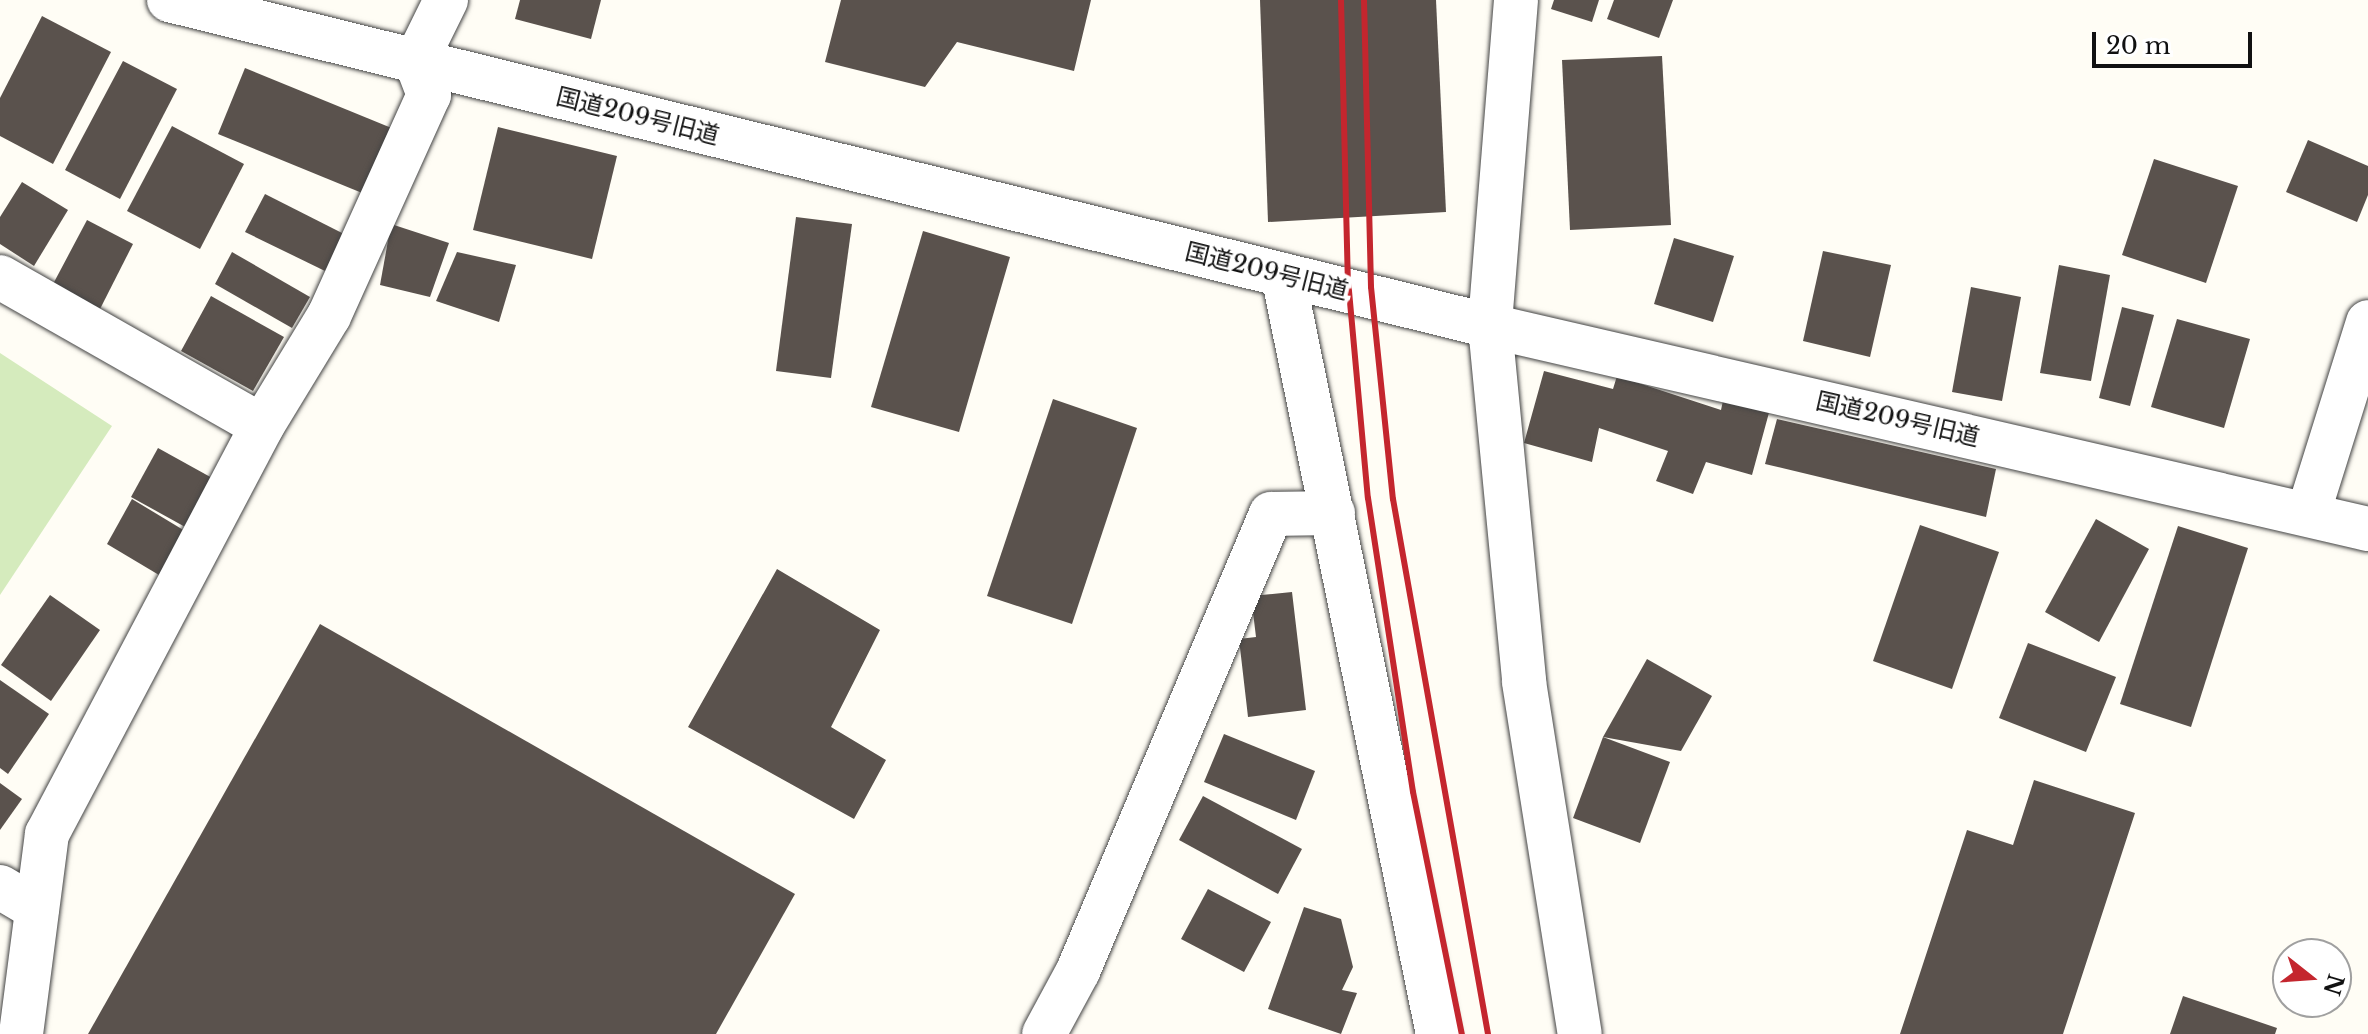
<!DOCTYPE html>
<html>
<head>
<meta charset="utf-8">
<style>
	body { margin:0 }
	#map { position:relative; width:2368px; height:1034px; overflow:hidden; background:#fffdf5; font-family:"Libre Baskerville","Noto Sans JP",serif }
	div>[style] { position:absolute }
	.green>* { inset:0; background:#d5ebbd }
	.building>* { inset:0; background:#5a524d }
	.roads { filter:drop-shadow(0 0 2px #444) drop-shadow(0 0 2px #444) }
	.minor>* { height:44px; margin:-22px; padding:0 22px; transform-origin:22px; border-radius:22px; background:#fff }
	.rail>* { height:6px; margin:-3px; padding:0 3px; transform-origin:3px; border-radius:3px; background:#c4262e }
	span { translate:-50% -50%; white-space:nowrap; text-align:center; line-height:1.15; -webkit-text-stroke:8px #fff; paint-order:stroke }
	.street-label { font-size:24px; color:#111 }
	.north { position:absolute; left:2272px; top:938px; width:80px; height:80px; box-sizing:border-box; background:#fff; border:2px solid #a0a0a0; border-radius:50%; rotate:107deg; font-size:22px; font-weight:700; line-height:32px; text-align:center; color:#111 }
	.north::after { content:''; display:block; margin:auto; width:28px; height:36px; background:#c4262e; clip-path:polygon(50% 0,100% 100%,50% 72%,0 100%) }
	.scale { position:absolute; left:2092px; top:32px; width:160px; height:36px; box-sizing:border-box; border:4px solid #111; border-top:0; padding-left:10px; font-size:24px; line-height:28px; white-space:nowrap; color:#111; -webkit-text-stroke:6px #fff; paint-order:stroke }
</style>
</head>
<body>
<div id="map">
	<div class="green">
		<i style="clip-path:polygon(0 353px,112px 426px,0 595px)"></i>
	</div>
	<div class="building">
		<i style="clip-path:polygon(520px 0,601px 0,591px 39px,515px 19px)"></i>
		<i style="clip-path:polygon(841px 0,1091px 0,1074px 71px,957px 42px,925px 87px,825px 62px)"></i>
		<i style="clip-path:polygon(1260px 0,1436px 0,1446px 212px,1268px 222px)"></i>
		<i style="clip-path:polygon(1554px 0,1599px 0,1592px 22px,1551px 9px)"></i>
		<i style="clip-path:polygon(1614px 0,1673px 0,1659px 38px,1607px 19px)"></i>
		<i style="clip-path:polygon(42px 16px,111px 52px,53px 164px,0 136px,0 98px)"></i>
		<i style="clip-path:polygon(1662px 56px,1671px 225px,1570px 230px,1562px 60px)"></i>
		<i style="clip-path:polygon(123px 61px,177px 89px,120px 199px,65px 170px)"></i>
		<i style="clip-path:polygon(245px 68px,394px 129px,367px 195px,218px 134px)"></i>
		<i style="clip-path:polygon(172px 126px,244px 164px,200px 249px,127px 211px)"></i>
		<i style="clip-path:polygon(498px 127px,617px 156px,592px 259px,473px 230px)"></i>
		<i style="clip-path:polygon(2308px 140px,2368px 166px,2368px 195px,2357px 222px,2286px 192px)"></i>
		<i style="clip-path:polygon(2154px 159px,2238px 186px,2206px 283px,2122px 255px)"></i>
		<i style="clip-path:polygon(22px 182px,68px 210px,34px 266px,0 244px,0 217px)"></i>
		<i style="clip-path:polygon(265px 194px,344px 234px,325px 271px,245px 232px)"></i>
		<i style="clip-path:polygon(796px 217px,852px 224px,831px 378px,776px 371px)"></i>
		<i style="clip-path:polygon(87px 220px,133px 244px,99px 311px,52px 286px)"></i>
		<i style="clip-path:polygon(391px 224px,449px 243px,430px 297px,380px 285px)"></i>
		<i style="clip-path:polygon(923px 231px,1010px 257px,959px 432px,871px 407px)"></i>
		<i style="clip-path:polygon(1674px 238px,1734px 256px,1713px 322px,1654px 304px)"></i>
		<i style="clip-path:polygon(1823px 251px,1891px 265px,1870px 357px,1803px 341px)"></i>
		<i style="clip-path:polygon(232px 252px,310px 297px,292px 328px,215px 284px)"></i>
		<i style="clip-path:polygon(457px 252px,516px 265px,499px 322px,436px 301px)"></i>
		<i style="clip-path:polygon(2059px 265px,2110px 275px,2091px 381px,2040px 373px)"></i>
		<i style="clip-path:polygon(1971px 287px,2021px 297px,2002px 401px,1952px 392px)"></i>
		<i style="clip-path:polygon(211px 296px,284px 337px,253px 391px,181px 351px)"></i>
		<i style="clip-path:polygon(2122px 307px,2154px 315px,2130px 406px,2099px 398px)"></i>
		<i style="clip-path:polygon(2177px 319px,2250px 339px,2224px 428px,2151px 407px)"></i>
		<i style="clip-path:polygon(1544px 371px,1613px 389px,1617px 376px,1721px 410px,1724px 396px,1770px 409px,1752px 475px,1706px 462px,1693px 494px,1656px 481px,1668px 451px,1599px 428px,1592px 462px,1524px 443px)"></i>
		<i style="clip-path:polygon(1053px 399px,1137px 428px,1072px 624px,987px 596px)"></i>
		<i style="clip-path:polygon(1777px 419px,1996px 469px,1986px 517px,1765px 464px)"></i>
		<i style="clip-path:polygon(158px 448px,214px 479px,187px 528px,131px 497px)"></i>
		<i style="clip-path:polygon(132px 499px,185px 531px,159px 575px,107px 544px)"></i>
		<i style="clip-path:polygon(2096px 519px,2149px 549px,2099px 642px,2045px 612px)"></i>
		<i style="clip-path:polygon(1920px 525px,1999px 552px,1952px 689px,1873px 661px)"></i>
		<i style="clip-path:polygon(2178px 526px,2248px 548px,2191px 727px,2120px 704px)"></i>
		<i style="clip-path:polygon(777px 569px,880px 630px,831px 727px,886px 760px,854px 819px,688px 727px)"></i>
		<i style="clip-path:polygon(1292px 592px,1306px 710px,1248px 717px,1239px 639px,1256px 637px,1251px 596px)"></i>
		<i style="clip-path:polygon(50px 595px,100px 630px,51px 701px,1px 665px)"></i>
		<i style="clip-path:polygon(320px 624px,795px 894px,716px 1034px,88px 1034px)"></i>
		<i style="clip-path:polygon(2028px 643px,2116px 677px,2086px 752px,1999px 718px)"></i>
		<i style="clip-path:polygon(1647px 659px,1712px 696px,1681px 751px,1603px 737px)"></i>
		<i style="clip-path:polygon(0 680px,49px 714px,8px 774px,0 768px)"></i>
		<i style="clip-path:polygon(1224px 734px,1315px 771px,1296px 820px,1204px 782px)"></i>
		<i style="clip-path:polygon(1603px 737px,1670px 762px,1640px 843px,1573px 818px)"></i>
		<i style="clip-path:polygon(2034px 780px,2135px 813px,2063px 1034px,1900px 1034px,1967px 830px,2013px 845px)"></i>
		<i style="clip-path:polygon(0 783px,22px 799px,0 830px)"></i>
		<i style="clip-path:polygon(1203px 796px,1302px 849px,1278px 894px,1179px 840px)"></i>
		<i style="clip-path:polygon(1208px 889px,1271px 922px,1244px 972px,1181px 939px)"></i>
		<i style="clip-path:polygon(1304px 907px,1341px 919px,1353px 967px,1342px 990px,1357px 993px,1341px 1034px,1268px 1009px)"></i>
		<i style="clip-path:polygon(2183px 996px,2277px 1028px,2275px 1034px,2170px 1034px)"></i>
	</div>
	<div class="roads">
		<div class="minor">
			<i style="left:169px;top:0;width:1361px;rotate:13.86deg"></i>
			<i style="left:1490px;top:326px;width:901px;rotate:13.02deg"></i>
			<i style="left:1516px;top:0;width:327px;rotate:94.6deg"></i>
			<i style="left:1490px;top:326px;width:358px;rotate:84.5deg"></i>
			<i style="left:1524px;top:682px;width:356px;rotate:81deg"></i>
			<i style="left:1283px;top:275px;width:775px;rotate:78.46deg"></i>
			<i style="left:0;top:277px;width:301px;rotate:29.6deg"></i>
			<i style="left:2308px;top:514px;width:201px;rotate:-72.6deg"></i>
			<i style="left:0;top:887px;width:43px;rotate:30.7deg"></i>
			<i style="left:21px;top:1034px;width:202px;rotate:-82.6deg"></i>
			<i style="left:47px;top:834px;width:461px;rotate:-62.2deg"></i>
			<i style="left:262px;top:426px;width:129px;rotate:-58.7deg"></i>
			<i style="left:329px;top:316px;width:243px;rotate:-65.7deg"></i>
			<i style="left:429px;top:95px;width:36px;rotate:-111deg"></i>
			<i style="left:416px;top:61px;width:68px;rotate:-63.8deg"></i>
			<i style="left:1044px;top:1034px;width:72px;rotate:-61.6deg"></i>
			<i style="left:1078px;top:971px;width:496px;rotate:-67.1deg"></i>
			<i style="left:1271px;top:514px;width:62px;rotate:-0.9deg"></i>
		</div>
	</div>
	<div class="rail">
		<i style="left:1341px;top:0;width:280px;rotate:88.6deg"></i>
		<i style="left:1348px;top:280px;width:219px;rotate:84.8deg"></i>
		<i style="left:1368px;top:498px;width:297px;rotate:81.3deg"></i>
		<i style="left:1413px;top:792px;width:247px;rotate:78.6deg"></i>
		<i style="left:1364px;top:0;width:287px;rotate:88.6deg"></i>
		<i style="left:1371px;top:287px;width:213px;rotate:84.1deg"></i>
		<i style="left:1393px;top:499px;width:543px;rotate:79.93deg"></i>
	</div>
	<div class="street-label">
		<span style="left:638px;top:116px;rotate:14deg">国道209号旧道</span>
		<span style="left:1267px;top:271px;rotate:14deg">国道209号旧道</span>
		<span style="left:1898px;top:419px;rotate:13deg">国道209号旧道</span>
	</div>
	<div class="north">N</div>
	<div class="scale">20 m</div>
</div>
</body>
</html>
